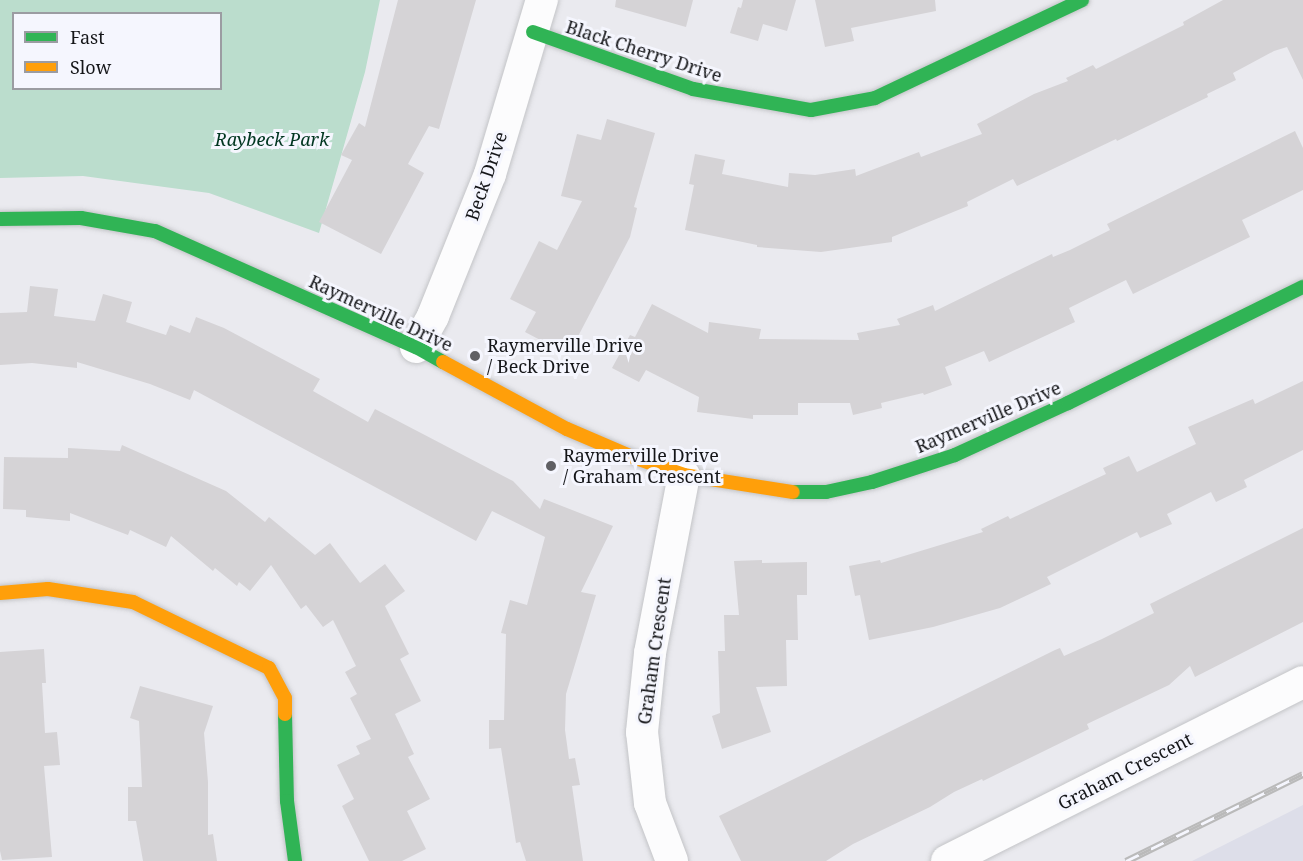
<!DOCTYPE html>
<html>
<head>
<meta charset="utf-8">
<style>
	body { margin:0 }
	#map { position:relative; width:1303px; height:861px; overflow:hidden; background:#eaeaef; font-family:"Noto Serif",serif }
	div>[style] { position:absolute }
	.built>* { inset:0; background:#dddee9 }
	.green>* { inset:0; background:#bbddcd }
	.building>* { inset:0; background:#d5d3d6 }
	.roads { filter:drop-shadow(0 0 2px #c3c4c7) drop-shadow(0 0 2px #c3c4c7) }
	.street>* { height:32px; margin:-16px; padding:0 16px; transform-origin:16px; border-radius:16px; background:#fcfcfd }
	.fast>* { height:14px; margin:-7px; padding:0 7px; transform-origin:7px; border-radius:7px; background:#30b455 }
	.slow>* { height:14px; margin:-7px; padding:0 7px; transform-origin:7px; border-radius:7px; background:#ff9f0a }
	.rail>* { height:7px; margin-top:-3.5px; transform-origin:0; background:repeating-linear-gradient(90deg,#f5f6fe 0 14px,#bababa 0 28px); box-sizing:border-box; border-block:2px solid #bababa }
	.dots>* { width:16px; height:16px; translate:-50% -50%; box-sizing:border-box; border:3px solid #f5f6fe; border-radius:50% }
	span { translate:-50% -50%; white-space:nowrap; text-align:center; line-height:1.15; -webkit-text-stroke:6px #f5f6fe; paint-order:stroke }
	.street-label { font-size:18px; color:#151619 }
	.park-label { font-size:18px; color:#003620; font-style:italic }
	.poi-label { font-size:18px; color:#151619 }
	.left { translate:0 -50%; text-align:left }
	.legend { position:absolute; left:12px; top:12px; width:210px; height:78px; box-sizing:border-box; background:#f5f6fe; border:2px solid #9b9ca2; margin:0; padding:8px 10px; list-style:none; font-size:18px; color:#151619 }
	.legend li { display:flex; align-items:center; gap:12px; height:30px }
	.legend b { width:30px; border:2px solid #9b9ca2 }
</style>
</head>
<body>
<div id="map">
	<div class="built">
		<i style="clip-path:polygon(1303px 805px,1303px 861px,1192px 861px)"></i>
	</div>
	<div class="green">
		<i style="clip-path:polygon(evenodd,0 0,380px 0,365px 72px,319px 233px,209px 193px,83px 176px,0 178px,0 0,14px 14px,220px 14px,220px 88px,14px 88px,14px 14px)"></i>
	</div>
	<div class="building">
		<i style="clip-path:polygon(398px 0,476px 0,439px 129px,429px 126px,408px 164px,424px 173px,381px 254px,319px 222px,352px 160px,341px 155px,359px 123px,365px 127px)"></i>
		<i style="clip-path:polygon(616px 0,693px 0,686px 27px,615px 7px)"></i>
		<i style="clip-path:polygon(743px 0,796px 0,787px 31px,763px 24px,758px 41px,730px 33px,738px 7px,741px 8px)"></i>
		<i style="clip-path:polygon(815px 0,935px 0,936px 11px,851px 28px,854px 41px,825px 47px)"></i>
		<i style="clip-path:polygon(1223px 0,1303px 0,1303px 80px,1287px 47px,1274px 51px,1233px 73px,1236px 80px,1207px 94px,1208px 97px,1117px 141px,1116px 139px,1017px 186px,1013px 179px,967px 202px,968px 206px,892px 237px,892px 242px,821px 252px,757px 247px,757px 245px,685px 230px,694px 185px,689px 184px,695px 154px,725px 160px,722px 174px,788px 187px,789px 173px,815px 175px,855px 169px,856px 176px,919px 152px,921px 157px,982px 134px,977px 124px,1034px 94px,1068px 81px,1066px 78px,1093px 65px,1096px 69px,1184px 25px,1183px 22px)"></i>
		<i style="clip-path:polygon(607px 119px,655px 133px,634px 207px,637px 208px,630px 237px,574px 344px,567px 340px,561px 351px,525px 332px,536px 312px,510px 299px,539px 241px,557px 250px,582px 201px,561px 196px,577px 134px,601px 140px)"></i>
		<i style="clip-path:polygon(1295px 131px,1303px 148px,1303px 190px,1242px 220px,1250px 237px,1133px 294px,1126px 280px,1069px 308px,1075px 322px,989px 362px,984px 351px,945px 367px,952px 385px,924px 395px,923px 393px,881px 403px,882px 408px,853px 415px,850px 403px,798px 403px,798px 415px,753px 415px,753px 419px,697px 412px,699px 397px,646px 370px,639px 382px,612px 368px,630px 335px,635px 337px,652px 304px,708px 333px,709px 322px,761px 329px,759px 339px,859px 340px,857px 333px,900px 325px,897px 319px,933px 305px,935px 311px,1052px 254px,1053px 257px,1070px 250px,1110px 230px,1107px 224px)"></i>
		<i style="clip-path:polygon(30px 286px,58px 289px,54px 316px,95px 321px,103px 294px,132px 302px,126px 322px,166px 335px,170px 325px,190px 333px,196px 317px,224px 328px,320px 379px,313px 391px,368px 422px,375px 409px,513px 481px,540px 509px,544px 499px,613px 526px,581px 592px,596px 595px,566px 694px,565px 730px,569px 759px,575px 758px,580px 785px,572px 786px,583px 861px,526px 861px,520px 842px,516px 843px,501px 748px,489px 749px,489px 720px,504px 720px,506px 634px,501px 633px,510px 600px,527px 605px,545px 537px,492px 511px,476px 541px,194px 390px,190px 400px,150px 384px,77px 362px,77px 368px,32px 363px,0 365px,0 313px,27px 312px)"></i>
		<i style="clip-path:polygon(1303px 381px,1303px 450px,1244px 480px,1247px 487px,1216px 502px,1211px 492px,1167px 514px,1172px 524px,1140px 538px,1137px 532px,1047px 577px,1051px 584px,1000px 608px,933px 627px,869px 640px,860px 595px,855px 596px,849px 566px,880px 560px,881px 563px,983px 532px,981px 529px,1008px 516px,1010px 519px,1106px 474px,1103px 468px,1129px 456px,1137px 472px,1196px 444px,1188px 427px,1253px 399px,1255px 404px)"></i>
		<i style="clip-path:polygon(122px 445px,226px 491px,265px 522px,269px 517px,315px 555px,330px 543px,360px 583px,385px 564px,405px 591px,385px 606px,409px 654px,400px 659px,421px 701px,395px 714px,414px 754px,408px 757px,430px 799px,407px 811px,426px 849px,402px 861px,369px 861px,342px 806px,354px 799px,337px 765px,360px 754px,356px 746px,371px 739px,350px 698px,357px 694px,345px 672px,356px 666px,333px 620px,323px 627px,306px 605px,301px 609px,271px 565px,250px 591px,239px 582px,237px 586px,215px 568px,213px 571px,171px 536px,166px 547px,130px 530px,128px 535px,70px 513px,70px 521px,26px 517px,26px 510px,3px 509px,4px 457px,68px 458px,68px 448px,120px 451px)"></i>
		<i style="clip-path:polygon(1303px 528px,1303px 622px,1195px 677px,1190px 666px,1169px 685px,1087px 724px,1089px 729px,983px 781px,982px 779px,954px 792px,930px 807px,853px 844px,826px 861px,741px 861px,719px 816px,1055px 650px,1060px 648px,1064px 656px,1102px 639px,1154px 613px,1150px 604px)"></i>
		<i style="clip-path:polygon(762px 560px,762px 563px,807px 562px,807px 595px,797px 595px,798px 640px,786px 640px,787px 686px,756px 687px,771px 732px,722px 749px,712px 716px,720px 713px,718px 651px,725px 651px,724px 615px,739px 615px,734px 561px)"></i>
		<i style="clip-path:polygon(44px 649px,46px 683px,42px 683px,45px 733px,57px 732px,60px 765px,44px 766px,52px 857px,2px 860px,0 851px,0 652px)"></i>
		<i style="clip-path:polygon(140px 686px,213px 706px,204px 733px,208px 782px,208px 835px,213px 834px,217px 861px,143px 861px,136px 821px,128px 821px,128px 787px,142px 787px,139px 721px,130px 718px)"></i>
	</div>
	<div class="roads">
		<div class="street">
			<i style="left:416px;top:347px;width:35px;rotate:-61deg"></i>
			<i style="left:433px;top:316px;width:153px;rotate:-68.1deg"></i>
			<i style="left:490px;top:174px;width:182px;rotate:-73.4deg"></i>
			<i style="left:672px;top:861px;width:62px;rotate:-110.8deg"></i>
			<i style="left:650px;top:803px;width:71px;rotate:-96.4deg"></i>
			<i style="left:642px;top:732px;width:79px;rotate:-84.2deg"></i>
			<i style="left:650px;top:653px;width:181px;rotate:-79.2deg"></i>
			<i style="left:947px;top:861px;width:398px;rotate:-26.7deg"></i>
		</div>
		<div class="fast">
			<i style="left:533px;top:32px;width:170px;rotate:19.6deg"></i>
			<i style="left:693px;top:89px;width:120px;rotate:10.1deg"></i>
			<i style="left:811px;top:110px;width:65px;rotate:-10.6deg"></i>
			<i style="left:875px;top:98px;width:229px;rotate:-25.3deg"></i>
			<i style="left:0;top:219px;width:81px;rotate:-0.7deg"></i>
			<i style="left:81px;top:218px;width:75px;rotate:10deg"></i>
			<i style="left:155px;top:231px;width:286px;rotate:24deg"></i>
			<i style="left:416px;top:347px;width:31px;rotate:29deg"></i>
			<i style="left:793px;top:492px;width:33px"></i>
			<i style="left:826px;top:492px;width:47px;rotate:-12.3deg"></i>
			<i style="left:872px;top:482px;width:87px;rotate:-18deg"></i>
			<i style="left:955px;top:455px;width:124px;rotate:-24.7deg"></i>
			<i style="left:1068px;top:403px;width:262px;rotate:-26.3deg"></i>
			<i style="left:285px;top:714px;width:87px;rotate:88.7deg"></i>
			<i style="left:287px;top:801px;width:61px;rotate:82.4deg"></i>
		</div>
		<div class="slow">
			<i style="left:443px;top:362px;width:141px;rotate:28.4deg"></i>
			<i style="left:567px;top:429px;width:69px;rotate:23.2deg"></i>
			<i style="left:630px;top:456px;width:57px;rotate:19.4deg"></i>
			<i style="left:684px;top:475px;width:110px;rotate:8.9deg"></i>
			<i style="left:0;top:593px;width:48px;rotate:-4.8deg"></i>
			<i style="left:48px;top:589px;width:86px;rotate:8.7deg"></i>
			<i style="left:133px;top:602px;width:151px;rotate:25.9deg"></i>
			<i style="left:269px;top:668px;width:34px;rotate:62deg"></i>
			<i style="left:285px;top:698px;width:16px;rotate:90deg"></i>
		</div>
	</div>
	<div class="rail">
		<i style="left:1126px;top:861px;width:197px;rotate:-26.2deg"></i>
	</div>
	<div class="dots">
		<i style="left:475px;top:356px;background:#606064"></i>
		<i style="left:551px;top:466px;background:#606064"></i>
	</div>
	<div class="street-label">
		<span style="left:644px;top:51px;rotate:18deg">Black Cherry Drive</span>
		<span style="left:486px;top:176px;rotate:-71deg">Beck Drive</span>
		<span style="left:381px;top:313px;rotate:25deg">Raymerville Drive</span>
		<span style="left:988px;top:417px;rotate:-23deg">Raymerville Drive</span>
		<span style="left:654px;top:651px;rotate:-82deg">Graham Crescent</span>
		<span style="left:1125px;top:771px;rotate:-27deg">Graham Crescent</span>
	</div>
	<div class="park-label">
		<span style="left:272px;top:139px">Raybeck Park</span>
	</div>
	<div class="poi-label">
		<span class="left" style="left:487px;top:356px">Raymerville Drive<br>/ Beck Drive</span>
		<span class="left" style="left:563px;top:466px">Raymerville Drive<br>/ Graham Crescent</span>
	</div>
	<ul class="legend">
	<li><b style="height:8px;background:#30b455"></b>Fast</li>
	<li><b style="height:8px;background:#ff9f0a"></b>Slow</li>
	</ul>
</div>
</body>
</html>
